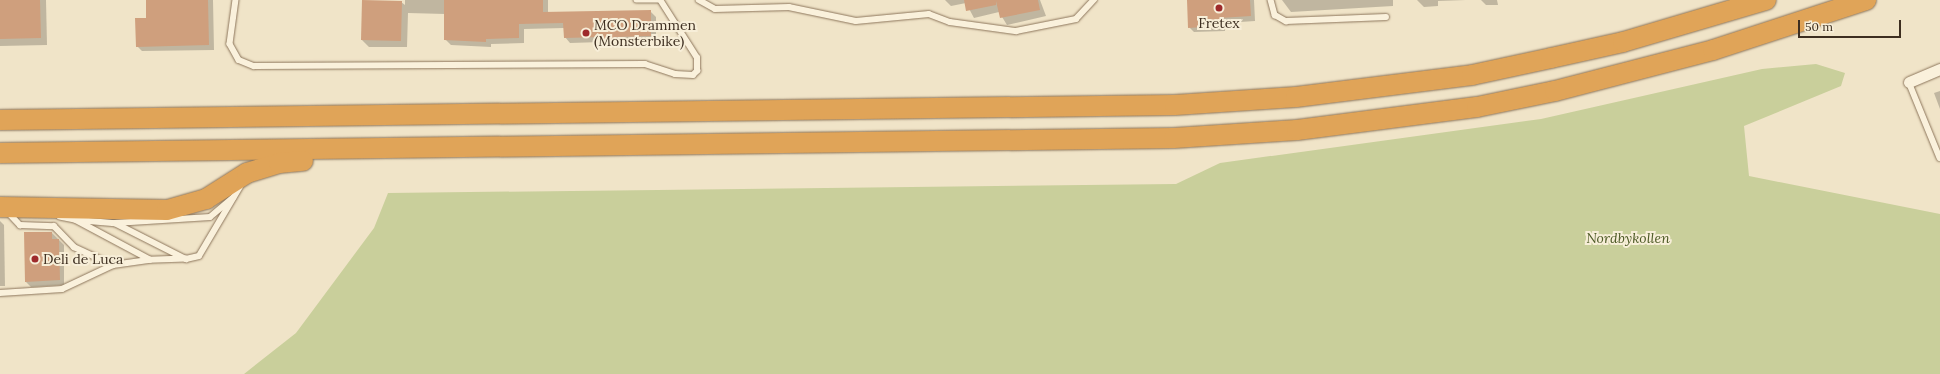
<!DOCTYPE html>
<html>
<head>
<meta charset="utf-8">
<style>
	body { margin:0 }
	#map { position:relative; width:1940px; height:374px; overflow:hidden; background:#f0e4c8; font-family:Lora,serif }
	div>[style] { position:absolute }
	.green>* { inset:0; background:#c9cf9b }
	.shadow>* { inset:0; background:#0003 }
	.building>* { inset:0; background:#cf9f7d }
	.roads { filter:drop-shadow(0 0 1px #8d765c) drop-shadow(0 0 1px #8d765c) }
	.lane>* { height:5.5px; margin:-2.75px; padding:0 2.75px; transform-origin:2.75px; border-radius:2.75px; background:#faf1dc }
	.street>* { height:11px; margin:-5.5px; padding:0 5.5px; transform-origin:5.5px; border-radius:5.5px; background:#faf1dc }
	.highway>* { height:20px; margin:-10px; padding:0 10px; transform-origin:10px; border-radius:10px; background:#e0a458 }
	.dots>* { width:11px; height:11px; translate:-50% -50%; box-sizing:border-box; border:2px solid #f7eed8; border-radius:50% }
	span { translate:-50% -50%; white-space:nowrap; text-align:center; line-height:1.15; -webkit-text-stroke:4px #f7eed8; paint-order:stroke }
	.poi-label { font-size:14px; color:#3d2e20 }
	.left { translate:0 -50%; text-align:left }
	.park-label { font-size:14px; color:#4d5a26; font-style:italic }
	.scale { position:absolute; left:1798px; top:20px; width:103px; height:18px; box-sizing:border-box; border:2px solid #3d2e20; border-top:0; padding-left:5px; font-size:12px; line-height:14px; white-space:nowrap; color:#3d2e20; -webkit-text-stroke:3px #f7eed8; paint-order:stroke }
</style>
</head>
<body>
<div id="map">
	<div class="green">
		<i style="clip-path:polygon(1816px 64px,1845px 73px,1841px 86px,1744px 126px,1749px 176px,1940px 214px,1940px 374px,244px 374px,296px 333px,374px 228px,388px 193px,1176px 184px,1220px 163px,1541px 119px,1762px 69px)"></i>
	</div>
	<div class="shadow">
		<i style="clip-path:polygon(0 0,46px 0,47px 45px,0 46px)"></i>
		<i style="clip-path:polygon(146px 0,213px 0,214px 50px,142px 51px,137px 46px,147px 19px)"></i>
		<i style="clip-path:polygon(405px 0,548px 0,548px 13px,650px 11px,656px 17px,656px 41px,619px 42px,618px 47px,608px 48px,602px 42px,570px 43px,565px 37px,564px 28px,524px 29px,524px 43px,491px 44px,491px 47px,451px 45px,445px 39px,445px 14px,408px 13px,407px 47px,369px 47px,362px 40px,401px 2px,405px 5px)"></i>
		<i style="clip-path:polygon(945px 0,1040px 0,1046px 16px,1007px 25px,999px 12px,974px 18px,966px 3px,951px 6px)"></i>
		<i style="clip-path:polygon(1188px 0,1254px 0,1255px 21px,1225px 23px,1225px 31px,1194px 32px,1189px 27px)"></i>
		<i style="clip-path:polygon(1282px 0,1393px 0,1393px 6px,1291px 12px)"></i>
		<i style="clip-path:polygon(1417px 0,1466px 0,1438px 1px,1438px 6px,1424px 7px)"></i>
		<i style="clip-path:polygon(1481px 0,1497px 0,1498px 5px,1486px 5px)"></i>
		<i style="clip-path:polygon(1940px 91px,1940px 109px,1934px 93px)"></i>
		<i style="clip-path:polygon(0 221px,4px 225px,5px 286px,0 286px)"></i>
		<i style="clip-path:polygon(52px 233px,64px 245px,64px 285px,31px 287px,26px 282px)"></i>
	</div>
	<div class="building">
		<i style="clip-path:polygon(0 0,40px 0,41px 38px,0 39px)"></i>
		<i style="clip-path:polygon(146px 0,208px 0,209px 45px,136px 47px,135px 18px,146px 18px)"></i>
		<i style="clip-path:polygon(362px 0,402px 1px,401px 41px,361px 40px)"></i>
		<i style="clip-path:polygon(444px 0,543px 0,543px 12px,651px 10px,651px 36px,614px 37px,613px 42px,608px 43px,601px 43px,601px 37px,564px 38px,563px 23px,519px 24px,519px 38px,486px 39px,486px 42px,444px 40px)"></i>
		<i style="clip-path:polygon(964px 0,1038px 0,1040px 10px,1000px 18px,996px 1px,996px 5px,966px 11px)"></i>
		<i style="clip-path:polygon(1187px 0,1250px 0,1251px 16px,1220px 18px,1220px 26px,1188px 28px)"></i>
		<i style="clip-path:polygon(24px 232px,52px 232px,52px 239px,59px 239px,60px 280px,25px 282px)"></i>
	</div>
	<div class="roads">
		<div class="lane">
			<i style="left:236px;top:0;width:44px;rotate:97.8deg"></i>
			<i style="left:230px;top:44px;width:18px;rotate:61deg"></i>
			<i style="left:239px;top:60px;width:16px;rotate:22deg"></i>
			<i style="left:254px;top:66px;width:391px;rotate:-0.3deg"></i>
			<i style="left:645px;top:64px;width:32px;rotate:18deg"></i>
			<i style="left:675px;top:74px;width:18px;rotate:3deg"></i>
			<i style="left:693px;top:75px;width:6px;rotate:-45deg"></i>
			<i style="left:697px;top:71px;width:13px;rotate:-90deg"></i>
			<i style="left:697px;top:58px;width:69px;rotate:-122.5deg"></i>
			<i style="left:660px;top:0;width:23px;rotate:180deg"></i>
			<i style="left:699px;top:0;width:18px;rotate:29deg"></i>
			<i style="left:715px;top:9px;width:74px;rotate:-1.5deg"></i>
			<i style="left:789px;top:7px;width:68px;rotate:11.8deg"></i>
			<i style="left:856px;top:21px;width:73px;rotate:-5.5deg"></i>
			<i style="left:929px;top:14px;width:22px;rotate:21deg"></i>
			<i style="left:950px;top:22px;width:67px;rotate:7.8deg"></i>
			<i style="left:1016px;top:31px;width:61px;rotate:-11.3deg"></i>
			<i style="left:1076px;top:19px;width:26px;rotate:-47deg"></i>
			<i style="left:1271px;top:0;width:16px;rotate:75deg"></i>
			<i style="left:1275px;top:15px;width:13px;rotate:29deg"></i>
			<i style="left:1286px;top:21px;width:100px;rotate:-2.3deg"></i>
			<i style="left:1909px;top:82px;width:82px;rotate:67.8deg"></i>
			<i style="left:8px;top:212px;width:18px;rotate:47deg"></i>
			<i style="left:20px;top:225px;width:34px;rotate:2deg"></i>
			<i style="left:54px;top:226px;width:29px;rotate:46deg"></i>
			<i style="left:74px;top:247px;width:43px;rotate:24.8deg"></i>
			<i style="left:77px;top:220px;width:38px;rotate:5deg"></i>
			<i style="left:115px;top:223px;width:80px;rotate:26.9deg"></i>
			<i style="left:186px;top:259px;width:36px;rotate:178deg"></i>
			<i style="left:115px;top:223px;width:95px;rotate:-3.6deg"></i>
			<i style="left:210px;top:217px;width:30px;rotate:-40deg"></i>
			<i style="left:186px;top:259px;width:13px;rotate:-13deg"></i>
			<i style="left:199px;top:256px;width:82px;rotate:-59.4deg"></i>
			<i style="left:0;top:293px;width:62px;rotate:-3.7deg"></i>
			<i style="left:62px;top:289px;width:56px;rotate:-25.2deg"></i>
			<i style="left:113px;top:265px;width:37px;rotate:-8deg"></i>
			<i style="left:150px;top:260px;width:85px;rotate:-151.9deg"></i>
			<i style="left:75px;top:220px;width:15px;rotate:-169deg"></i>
		</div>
		<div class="street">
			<i style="left:1909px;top:82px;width:34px;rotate:-23deg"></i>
		</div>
		<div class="highway">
			<i style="left:0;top:120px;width:1175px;rotate:-0.73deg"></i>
			<i style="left:1175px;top:105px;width:121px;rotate:-3.8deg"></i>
			<i style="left:1296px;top:97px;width:177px;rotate:-7.1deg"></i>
			<i style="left:1472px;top:75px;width:81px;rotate:-12.1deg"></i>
			<i style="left:1551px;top:58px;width:74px;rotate:-12.5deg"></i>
			<i style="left:1623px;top:42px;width:149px;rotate:-16.4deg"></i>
			<i style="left:0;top:153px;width:1174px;rotate:-0.73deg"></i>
			<i style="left:1174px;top:138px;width:123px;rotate:-3.7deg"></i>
			<i style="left:1297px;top:130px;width:181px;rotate:-7.3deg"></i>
			<i style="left:1477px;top:107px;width:80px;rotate:-11.6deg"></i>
			<i style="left:1555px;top:91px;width:163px;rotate:-14.5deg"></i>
			<i style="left:1713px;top:50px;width:161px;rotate:-18.1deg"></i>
			<i style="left:0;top:207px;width:167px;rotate:1deg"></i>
			<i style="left:167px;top:210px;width:41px;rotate:-15.8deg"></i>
			<i style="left:206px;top:199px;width:49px;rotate:-32.4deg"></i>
			<i style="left:247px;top:173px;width:34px;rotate:-17deg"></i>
			<i style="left:279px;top:163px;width:24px;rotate:-5deg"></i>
		</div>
	</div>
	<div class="dots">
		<i style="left:1219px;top:8px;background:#9e2a2b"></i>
		<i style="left:586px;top:33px;background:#9e2a2b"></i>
		<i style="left:35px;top:259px;background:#9e2a2b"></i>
	</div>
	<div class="poi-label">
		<span style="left:1219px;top:23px">Fretex</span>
		<span class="left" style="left:594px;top:33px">MCO Drammen<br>(Monsterbike)</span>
		<span class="left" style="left:43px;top:259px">Deli de Luca</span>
	</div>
	<div class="park-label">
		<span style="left:1628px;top:238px">Nordbykollen</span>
	</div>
	<div class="scale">50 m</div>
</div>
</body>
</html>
